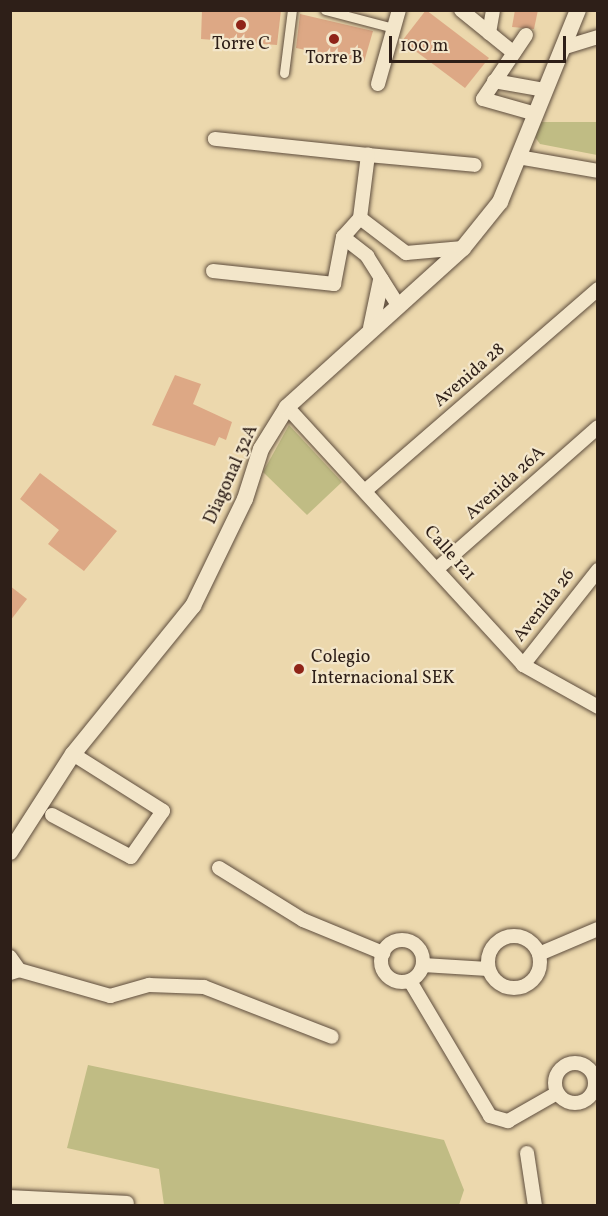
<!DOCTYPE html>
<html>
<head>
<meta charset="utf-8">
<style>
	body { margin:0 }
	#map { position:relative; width:608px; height:1216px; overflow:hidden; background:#ecd8ad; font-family:Vollkorn,serif }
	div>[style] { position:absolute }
	.green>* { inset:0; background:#c0bc84 }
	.building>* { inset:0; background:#dda885 }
	.roads { filter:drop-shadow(0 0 2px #5e4d3d) drop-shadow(0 0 2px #5e4d3d) }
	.pedestrian>* { height:9px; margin:-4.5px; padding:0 4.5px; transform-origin:4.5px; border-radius:4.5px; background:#f3e6ca }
	.minor>* { height:14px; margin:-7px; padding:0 7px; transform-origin:7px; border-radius:7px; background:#f3e6ca }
	.minor>.ring { margin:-7px; padding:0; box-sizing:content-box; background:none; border:14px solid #f3e6ca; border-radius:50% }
	.tertiary>* { height:16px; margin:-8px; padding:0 8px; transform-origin:8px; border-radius:8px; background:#f3e6ca }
	.dots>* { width:16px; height:16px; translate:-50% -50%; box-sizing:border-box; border:3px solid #f3e6ca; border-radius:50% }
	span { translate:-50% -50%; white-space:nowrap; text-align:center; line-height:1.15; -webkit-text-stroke:4.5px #f3e6ca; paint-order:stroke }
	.poi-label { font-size:18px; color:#2e1f18 }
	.left { translate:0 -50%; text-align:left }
	.street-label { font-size:18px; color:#2e1f18 }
	.frame { position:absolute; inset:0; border:12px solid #2e1f18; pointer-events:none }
	.scale { position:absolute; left:389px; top:36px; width:177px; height:27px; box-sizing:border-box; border:3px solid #2e1f18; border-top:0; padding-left:8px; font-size:18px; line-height:21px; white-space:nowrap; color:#2e1f18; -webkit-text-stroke:4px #f3e6ca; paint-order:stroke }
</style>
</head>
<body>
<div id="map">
	<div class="green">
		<i style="clip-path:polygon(540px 122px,597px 122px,597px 155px,540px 144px,535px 137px)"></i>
		<i style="clip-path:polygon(289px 425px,342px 482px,307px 515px,263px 472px)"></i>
		<i style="clip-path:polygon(88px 1065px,444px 1140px,464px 1190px,459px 1205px,164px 1205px,159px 1169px,67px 1148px)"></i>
	</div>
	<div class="building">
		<i style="clip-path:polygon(202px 10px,281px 10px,277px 45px,201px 39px)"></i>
		<i style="clip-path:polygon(426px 10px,489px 58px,465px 88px,402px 41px)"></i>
		<i style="clip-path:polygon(515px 10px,538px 10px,534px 29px,512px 27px)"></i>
		<i style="clip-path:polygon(300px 14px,373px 31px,364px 62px,296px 48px)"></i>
		<i style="clip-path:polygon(175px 375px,201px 384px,193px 404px,232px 422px,226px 440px,219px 437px,215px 446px,152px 425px)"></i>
		<i style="clip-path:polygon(40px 473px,117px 531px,84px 571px,48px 544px,59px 530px,20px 499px)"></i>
		<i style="clip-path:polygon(10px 586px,27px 599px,10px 621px)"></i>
	</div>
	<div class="roads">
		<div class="pedestrian">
			<i style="left:325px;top:10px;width:67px;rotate:14.7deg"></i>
			<i style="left:284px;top:73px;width:64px;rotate:-82.8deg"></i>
		</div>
		<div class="minor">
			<i style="left:461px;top:10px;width:68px;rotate:39.1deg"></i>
			<i style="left:489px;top:33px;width:23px;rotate:-80deg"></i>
			<i style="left:526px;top:35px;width:77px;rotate:123.9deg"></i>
			<i style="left:483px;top:99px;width:55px;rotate:15.8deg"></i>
			<i style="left:562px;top:48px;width:38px;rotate:-17deg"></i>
			<i style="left:494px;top:81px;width:52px;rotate:10deg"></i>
			<i style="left:378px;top:84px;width:77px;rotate:-74.2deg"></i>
			<i style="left:368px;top:155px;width:107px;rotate:5.3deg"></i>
			<i style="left:518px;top:157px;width:81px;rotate:9.9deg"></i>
			<i style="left:360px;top:218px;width:58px;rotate:37.3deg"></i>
			<i style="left:406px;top:253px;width:57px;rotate:-5deg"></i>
			<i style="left:343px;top:237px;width:31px;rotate:38deg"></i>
			<i style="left:367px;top:256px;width:58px;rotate:57.7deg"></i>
			<i style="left:213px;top:271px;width:122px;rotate:6.1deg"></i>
			<i style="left:334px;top:284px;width:48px;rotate:-79.2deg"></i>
			<i style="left:343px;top:237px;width:25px;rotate:-48deg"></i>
			<i style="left:360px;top:218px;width:64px;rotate:-82.8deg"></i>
			<i style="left:368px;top:155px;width:154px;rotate:-174deg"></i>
			<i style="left:287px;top:407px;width:350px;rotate:47.5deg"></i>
			<i style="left:523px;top:665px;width:86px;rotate:29.2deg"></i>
			<i style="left:366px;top:490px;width:307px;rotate:-40.9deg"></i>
			<i style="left:438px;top:568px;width:213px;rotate:-41.4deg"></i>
			<i style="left:523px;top:665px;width:121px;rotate:-51.7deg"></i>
			<i style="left:52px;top:815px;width:89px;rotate:28deg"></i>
			<i style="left:131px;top:857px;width:56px;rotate:-55.2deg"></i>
			<i style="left:163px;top:811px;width:107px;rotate:-147.7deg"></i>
			<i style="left:219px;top:868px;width:99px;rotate:31.8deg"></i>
			<i style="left:303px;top:920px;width:87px;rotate:22.4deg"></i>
			<i class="ring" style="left:488px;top:936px;width:38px;height:38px"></i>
			<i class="ring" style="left:381px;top:940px;width:28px;height:28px"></i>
			<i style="left:539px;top:954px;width:64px;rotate:-23deg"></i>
			<i style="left:10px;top:957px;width:16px;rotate:55deg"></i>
			<i style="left:423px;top:965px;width:65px;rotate:3.5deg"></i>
			<i style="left:10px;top:973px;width:9px;rotate:-18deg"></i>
			<i style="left:19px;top:970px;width:95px;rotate:15.9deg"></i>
			<i style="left:110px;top:996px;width:41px;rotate:-15.8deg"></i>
			<i style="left:149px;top:985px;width:55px;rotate:2.1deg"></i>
			<i style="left:204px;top:987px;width:137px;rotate:21.3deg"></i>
			<i style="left:410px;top:981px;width:157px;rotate:59.3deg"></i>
			<i style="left:490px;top:1116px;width:19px;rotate:16deg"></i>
			<i style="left:508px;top:1121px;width:56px;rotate:-29.7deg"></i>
			<i class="ring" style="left:555px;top:1063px;width:26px;height:26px"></i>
			<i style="left:527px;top:1153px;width:54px;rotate:81.4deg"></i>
			<i style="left:10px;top:1197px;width:117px;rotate:2.9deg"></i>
		</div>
		<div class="tertiary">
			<i style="left:371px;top:328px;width:49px;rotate:-78.2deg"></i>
			<i style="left:10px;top:852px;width:117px;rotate:-57.3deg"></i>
			<i style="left:73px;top:754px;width:191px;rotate:-51deg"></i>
			<i style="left:193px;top:606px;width:119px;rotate:-64.1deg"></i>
			<i style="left:245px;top:499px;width:52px;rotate:-72.3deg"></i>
			<i style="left:261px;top:449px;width:49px;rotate:-58.2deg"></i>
			<i style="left:287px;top:407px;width:237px;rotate:-42.1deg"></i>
			<i style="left:463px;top:248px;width:59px;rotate:-51.2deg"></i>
			<i style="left:500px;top:202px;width:207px;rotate:-67.9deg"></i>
		</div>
	</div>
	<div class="dots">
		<i style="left:241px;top:25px;background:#8f2418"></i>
		<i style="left:334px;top:39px;background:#8f2418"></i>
		<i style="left:299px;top:669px;background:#8f2418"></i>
	</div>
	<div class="poi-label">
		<span style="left:241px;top:45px">Torre C</span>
		<span style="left:334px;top:59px">Torre B</span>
		<span class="left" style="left:311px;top:669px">Colegio<br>Internacional SEK</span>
	</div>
	<div class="street-label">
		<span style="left:470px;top:376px;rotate:-41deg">Avenida 28</span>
		<span style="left:232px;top:475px;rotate:-66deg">Diagonal 32A</span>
		<span style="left:506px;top:484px;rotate:-42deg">Avenida 26A</span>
		<span style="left:449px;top:554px;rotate:48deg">Calle 121</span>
		<span style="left:545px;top:606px;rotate:-52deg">Avenida 26</span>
	</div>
	<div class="frame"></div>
	<div class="scale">100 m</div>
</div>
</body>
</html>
